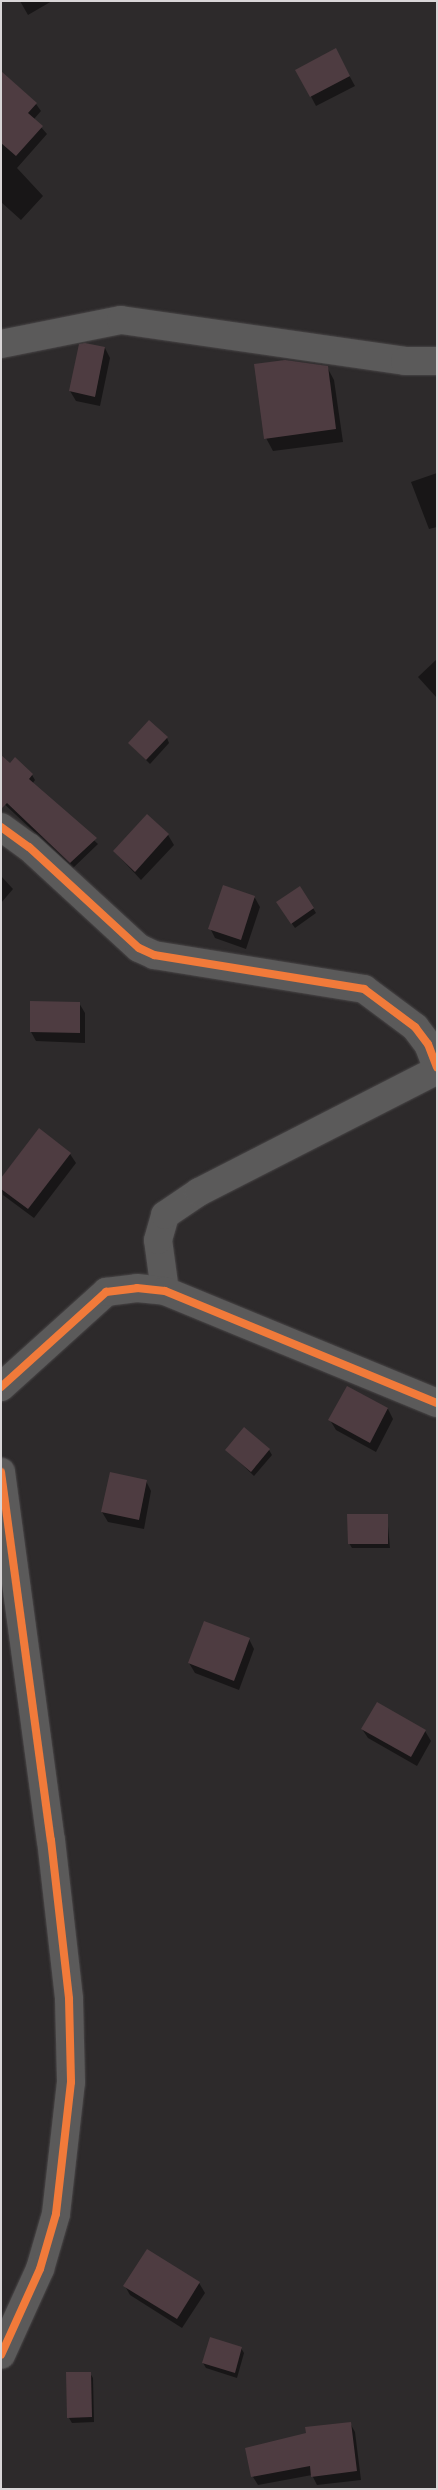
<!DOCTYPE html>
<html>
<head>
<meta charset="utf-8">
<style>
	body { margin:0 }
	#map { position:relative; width:438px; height:2490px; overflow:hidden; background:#2d2a2b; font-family:"Alegreya Sans",sans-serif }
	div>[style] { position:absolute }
	.shadow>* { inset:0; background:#0007 }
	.building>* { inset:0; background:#4e3c41 }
	.roads { filter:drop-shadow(0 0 1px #494647) drop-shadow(0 0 1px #494647) }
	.minor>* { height:28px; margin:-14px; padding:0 14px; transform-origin:14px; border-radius:14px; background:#5b5a5a }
	.cycleway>* { height:8px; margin:-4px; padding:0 4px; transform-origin:4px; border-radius:4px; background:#f17a3a }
	span { translate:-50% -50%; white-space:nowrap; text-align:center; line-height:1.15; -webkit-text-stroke:4.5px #2e292a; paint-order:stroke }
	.frame { position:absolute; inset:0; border:2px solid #d9d6d7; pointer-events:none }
</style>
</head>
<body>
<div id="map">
	<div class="shadow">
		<i style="clip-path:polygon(20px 1px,52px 1px,28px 15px)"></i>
		<i style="clip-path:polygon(335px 50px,355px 86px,316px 106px,297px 70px)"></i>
		<i style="clip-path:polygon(1px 76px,36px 104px,41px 111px,34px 119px,47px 134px,17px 168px,43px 196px,21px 220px,1px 202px)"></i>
		<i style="clip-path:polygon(80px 346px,105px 348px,110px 358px,100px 406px,76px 401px,70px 391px)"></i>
		<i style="clip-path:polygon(327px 367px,334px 380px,343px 442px,273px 451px,266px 438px)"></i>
		<i style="clip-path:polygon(437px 473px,437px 527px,429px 529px,411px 482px)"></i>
		<i style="clip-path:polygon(437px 659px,437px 698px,418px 677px)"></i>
		<i style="clip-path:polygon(167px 738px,169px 743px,150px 764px,129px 743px)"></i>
		<i style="clip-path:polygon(15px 759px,32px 775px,35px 780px,32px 784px,98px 844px,73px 868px,1px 801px,8px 766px)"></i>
		<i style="clip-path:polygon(168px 835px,174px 845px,141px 880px,114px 851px)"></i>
		<i style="clip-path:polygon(1px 876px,13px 889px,1px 903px)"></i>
		<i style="clip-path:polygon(224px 887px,255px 898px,260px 907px,246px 949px,215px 938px,210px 928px)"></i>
		<i style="clip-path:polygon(280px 907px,313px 908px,316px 913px,295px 928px)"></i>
		<i style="clip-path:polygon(79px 1003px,85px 1013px,85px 1043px,36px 1041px,31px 1032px)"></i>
		<i style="clip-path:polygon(70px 1154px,76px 1163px,34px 1218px,3px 1195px,1px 1180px)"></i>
		<i style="clip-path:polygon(347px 1388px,388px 1409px,393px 1419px,376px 1452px,336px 1430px,330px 1420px)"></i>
		<i style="clip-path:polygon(227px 1450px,269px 1450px,272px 1455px,254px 1476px)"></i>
		<i style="clip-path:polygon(146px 1481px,151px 1491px,144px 1529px,108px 1522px,102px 1512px)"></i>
		<i style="clip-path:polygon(387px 1515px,390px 1548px,352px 1548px,349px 1543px)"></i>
		<i style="clip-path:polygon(249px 1639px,254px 1649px,239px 1690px,195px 1673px,189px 1663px)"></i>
		<i style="clip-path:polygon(362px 1729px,425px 1731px,431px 1741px,417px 1766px,368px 1738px)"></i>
		<i style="clip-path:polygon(199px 2283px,205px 2293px,182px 2328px,130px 2295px,125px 2286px)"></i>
		<i style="clip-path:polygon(241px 2348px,244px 2353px,237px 2378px,206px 2368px,203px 2363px)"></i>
		<i style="clip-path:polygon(90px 2373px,93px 2378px,94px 2422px,72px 2423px,69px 2418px)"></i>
		<i style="clip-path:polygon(350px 2423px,355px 2432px,361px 2480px,317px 2485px,312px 2475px,258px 2485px,253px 2477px)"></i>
	</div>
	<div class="building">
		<i style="clip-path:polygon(336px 48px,350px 76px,310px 97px,295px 70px)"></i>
		<i style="clip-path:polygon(1px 71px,37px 103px,28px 113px,43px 126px,16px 156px,1px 143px)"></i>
		<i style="clip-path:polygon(85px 343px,105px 347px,95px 397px,69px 391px,79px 344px)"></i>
		<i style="clip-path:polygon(285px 360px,328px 366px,336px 429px,264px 439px,254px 364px)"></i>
		<i style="clip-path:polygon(149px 720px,168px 737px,146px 760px,128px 743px)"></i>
		<i style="clip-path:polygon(1px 755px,10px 763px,15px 757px,33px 774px,29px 779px,97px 838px,70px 863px,7px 803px,1px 809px)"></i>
		<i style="clip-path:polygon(147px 814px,169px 834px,135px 872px,113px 851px)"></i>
		<i style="clip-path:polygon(223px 885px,255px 896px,241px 940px,208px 929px)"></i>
		<i style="clip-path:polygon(300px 886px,314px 908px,291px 924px,276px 902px)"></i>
		<i style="clip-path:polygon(30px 1001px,80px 1002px,80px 1033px,30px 1032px)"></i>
		<i style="clip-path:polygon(39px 1128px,71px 1153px,28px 1209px,1px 1189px,1px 1178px)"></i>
		<i style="clip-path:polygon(347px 1386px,388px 1408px,370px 1443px,328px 1420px)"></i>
		<i style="clip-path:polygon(244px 1427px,270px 1449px,251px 1472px,225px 1450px)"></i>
		<i style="clip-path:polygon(110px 1472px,147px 1480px,139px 1520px,101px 1512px)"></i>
		<i style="clip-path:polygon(347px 1514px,388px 1514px,388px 1544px,348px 1544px)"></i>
		<i style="clip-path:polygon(204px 1621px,250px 1638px,234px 1681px,188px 1663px)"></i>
		<i style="clip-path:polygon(377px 1702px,426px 1730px,411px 1757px,361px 1729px)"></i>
		<i style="clip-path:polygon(147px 2249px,200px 2282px,177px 2319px,123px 2286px)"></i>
		<i style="clip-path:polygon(210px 2337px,242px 2347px,235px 2373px,202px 2363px)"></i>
		<i style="clip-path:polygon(66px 2372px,91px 2372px,92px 2417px,67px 2418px)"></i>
		<i style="clip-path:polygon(351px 2422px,357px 2471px,311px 2477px,310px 2466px,251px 2477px,245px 2448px,306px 2433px,305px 2427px)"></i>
	</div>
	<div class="roads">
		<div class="minor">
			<i style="left:1px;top:344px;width:122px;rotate:-11.3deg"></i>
			<i style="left:121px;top:320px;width:287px;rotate:8.2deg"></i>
			<i style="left:405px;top:361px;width:32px"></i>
			<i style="left:1px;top:827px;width:34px;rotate:36deg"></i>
			<i style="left:29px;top:847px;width:149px;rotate:42.6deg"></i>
			<i style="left:139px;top:948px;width:17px;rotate:25deg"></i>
			<i style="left:154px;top:955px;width:213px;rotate:9.2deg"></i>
			<i style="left:364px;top:989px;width:64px;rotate:36.7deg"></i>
			<i style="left:415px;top:1027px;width:21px;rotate:53deg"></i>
			<i style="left:428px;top:1044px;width:25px;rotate:69deg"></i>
			<i style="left:165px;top:1291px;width:51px;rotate:-97.8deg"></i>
			<i style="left:158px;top:1240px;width:26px;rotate:-74deg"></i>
			<i style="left:165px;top:1215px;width:41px;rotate:-34.1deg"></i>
			<i style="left:199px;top:1192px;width:267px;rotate:-27.1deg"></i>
			<i style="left:1px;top:1387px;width:142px;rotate:-42.1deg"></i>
			<i style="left:106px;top:1292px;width:31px;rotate:-7deg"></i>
			<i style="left:137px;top:1288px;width:28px;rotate:6deg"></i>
			<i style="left:165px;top:1291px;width:294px;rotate:22.4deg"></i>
			<i style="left:1px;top:1472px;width:371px;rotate:82.3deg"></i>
			<i style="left:51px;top:1840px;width:160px;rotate:83.5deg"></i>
			<i style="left:69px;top:1999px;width:83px;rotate:88.6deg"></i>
			<i style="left:71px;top:2082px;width:133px;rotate:96.5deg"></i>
			<i style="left:56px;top:2214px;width:57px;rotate:106.2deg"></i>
			<i style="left:40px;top:2269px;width:94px;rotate:114.4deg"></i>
		</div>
	</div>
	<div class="cycleway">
		<i style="left:1px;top:827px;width:34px;rotate:36deg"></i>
		<i style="left:29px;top:847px;width:149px;rotate:42.6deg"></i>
		<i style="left:139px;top:948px;width:17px;rotate:25deg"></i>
		<i style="left:154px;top:955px;width:213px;rotate:9.2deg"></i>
		<i style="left:364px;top:989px;width:64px;rotate:36.7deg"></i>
		<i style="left:415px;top:1027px;width:21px;rotate:53deg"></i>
		<i style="left:428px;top:1044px;width:25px;rotate:69deg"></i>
		<i style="left:1px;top:1387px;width:142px;rotate:-42.1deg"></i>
		<i style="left:106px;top:1292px;width:31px;rotate:-7deg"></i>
		<i style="left:137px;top:1288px;width:28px;rotate:6deg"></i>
		<i style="left:165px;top:1291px;width:294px;rotate:22.4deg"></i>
		<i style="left:1px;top:1472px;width:371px;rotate:82.3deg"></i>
		<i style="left:51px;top:1840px;width:160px;rotate:83.5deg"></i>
		<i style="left:69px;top:1999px;width:83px;rotate:88.6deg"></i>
		<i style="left:71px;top:2082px;width:133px;rotate:96.5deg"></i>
		<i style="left:56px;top:2214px;width:57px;rotate:106.2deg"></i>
		<i style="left:40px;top:2269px;width:94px;rotate:114.4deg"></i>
	</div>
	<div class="frame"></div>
</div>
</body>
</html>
